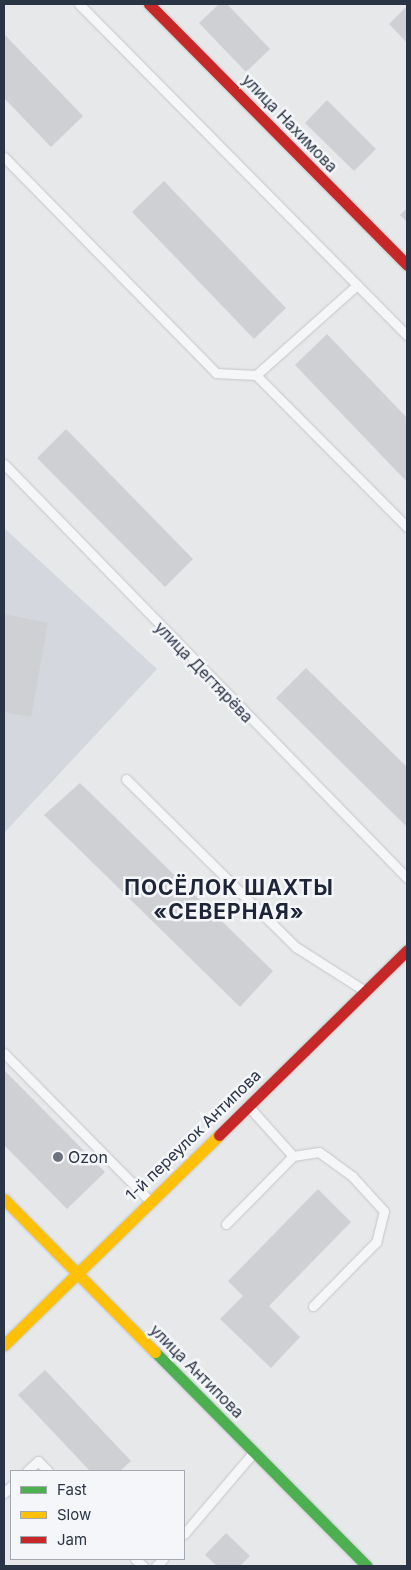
<!DOCTYPE html>
<html>
<head>
<meta charset="utf-8">
<style>
	body { margin:0 }
	#map { position:relative; width:411px; height:1570px; overflow:hidden; background:#e6e8ea; font-family:Inter,sans-serif }
	div>[style] { position:absolute }
	.built>* { inset:0; background:#d4d7dd }
	.building>* { inset:0; background:#ced0d3 }
	.roads { filter:drop-shadow(0 0 1px #c4c6c8) drop-shadow(0 0 1px #c4c6c8) }
	.lane>* { height:9px; margin:-4.5px; padding:0 4.5px; transform-origin:4.5px; border-radius:4.5px; background:#f5f6f7 }
	.fast>* { height:11px; margin:-5.5px; padding:0 5.5px; transform-origin:5.5px; border-radius:5.5px; background:#4caf50 }
	.slow>* { height:11px; margin:-5.5px; padding:0 5.5px; transform-origin:5.5px; border-radius:5.5px; background:#ffc107 }
	.jam>* { height:11px; margin:-5.5px; padding:0 5.5px; transform-origin:5.5px; border-radius:5.5px; background:#c62828 }
	.dots>* { width:14px; height:14px; translate:-50% -50%; box-sizing:border-box; border:2px solid #f4f6f9; border-radius:50% }
	span { translate:-50% -50%; white-space:nowrap; text-align:center; line-height:1.15; -webkit-text-stroke:5px #f4f6f9; paint-order:stroke }
	.street-label { font-size:16px; color:#2b3445 }
	.poi-label { font-size:16px; color:#2b3445 }
	.left { translate:0 -50%; text-align:left }
	.district-label { font-size:21px; color:#1d2536; font-weight:700; letter-spacing:1px }
	.frame { position:absolute; inset:0; border:5px solid #2b3445; pointer-events:none }
	.legend { position:absolute; left:10px; top:1470px; width:175px; height:90px; box-sizing:border-box; background:#f4f6f9; border:1px solid #a4a8b1; margin:0; padding:6px 9px; list-style:none; font-size:15px; color:#2b3445 }
	.legend li { display:flex; align-items:center; gap:10px; height:25px }
	.legend b { width:25px; border:1px solid #a4a8b1 }
</style>
</head>
<body>
<div id="map">
	<div class="built">
		<i style="clip-path:polygon(4px 528px,157px 669px,4px 833px)"></i>
	</div>
	<div class="building">
		<i style="clip-path:polygon(219px 4px,227px 4px,270px 49px,246px 72px,199px 23px)"></i>
		<i style="clip-path:polygon(407px 6px,407px 43px,389px 24px)"></i>
		<i style="clip-path:polygon(4px 34px,83px 116px,51px 147px,4px 98px)"></i>
		<i style="clip-path:polygon(327px 100px,376px 149px,354px 171px,305px 123px)"></i>
		<i style="clip-path:polygon(164px 181px,286px 308px,254px 339px,132px 212px)"></i>
		<i style="clip-path:polygon(407px 208px,407px 222px,400px 215px)"></i>
		<i style="clip-path:polygon(327px 334px,407px 418px,407px 482px,295px 365px)"></i>
		<i style="clip-path:polygon(66px 429px,193px 559px,165px 587px,37px 458px)"></i>
		<i style="clip-path:polygon(4px 614px,48px 623px,31px 717px,4px 712px)"></i>
		<i style="clip-path:polygon(306px 668px,407px 767px,407px 827px,276px 698px)"></i>
		<i style="clip-path:polygon(80px 783px,273px 971px,240px 1007px,44px 815px)"></i>
		<i style="clip-path:polygon(4px 1070px,105px 1172px,67px 1209px,4px 1145px)"></i>
		<i style="clip-path:polygon(318px 1189px,351px 1222px,269px 1306px,300px 1337px,271px 1368px,220px 1319px,243px 1296px,228px 1281px)"></i>
		<i style="clip-path:polygon(45px 1370px,131px 1461px,120px 1471px,90px 1471px,18px 1395px)"></i>
		<i style="clip-path:polygon(226px 1533px,250px 1556px,240px 1566px,217px 1566px,205px 1555px)"></i>
	</div>
	<div class="roads">
		<div class="lane">
			<i style="left:79px;top:4px;width:467px;rotate:45.3deg"></i>
			<i style="left:4px;top:157px;width:303px;rotate:45.5deg"></i>
			<i style="left:216px;top:373px;width:40px;rotate:2.9deg"></i>
			<i style="left:357px;top:285px;width:135px;rotate:138.3deg"></i>
			<i style="left:256px;top:375px;width:214px;rotate:45.2deg"></i>
			<i style="left:4px;top:464px;width:578px;rotate:45.77deg"></i>
			<i style="left:126px;top:779px;width:239px;rotate:44.7deg"></i>
			<i style="left:296px;top:947px;width:82px;rotate:32.5deg"></i>
			<i style="left:4px;top:1053px;width:206px;rotate:45.4deg"></i>
			<i style="left:293px;top:1156px;width:26px;rotate:-9deg"></i>
			<i style="left:319px;top:1152px;width:41px;rotate:36deg"></i>
			<i style="left:352px;top:1176px;width:47px;rotate:47.6deg"></i>
			<i style="left:384px;top:1211px;width:32px;rotate:104deg"></i>
			<i style="left:376px;top:1242px;width:90px;rotate:134.5deg"></i>
			<i style="left:226px;top:1224px;width:95px;rotate:-45.4deg"></i>
			<i style="left:293px;top:1156px;width:66px;rotate:-131.9deg"></i>
			<i style="left:27px;top:1471px;width:15px;rotate:-42deg"></i>
			<i style="left:38px;top:1461px;width:14px;rotate:45deg"></i>
			<i style="left:4px;top:1493px;width:10px;rotate:-45deg"></i>
			<i style="left:184px;top:1534px;width:105px;rotate:-49.6deg"></i>
			<i style="left:135px;top:1559px;width:11px;rotate:41deg"></i>
			<i style="left:156px;top:1566px;width:10px;rotate:-45deg"></i>
		</div>
		<div class="fast">
			<i style="left:155px;top:1352px;width:301px;rotate:45.3deg"></i>
		</div>
		<div class="slow">
			<i style="left:4px;top:1199px;width:215px;rotate:45.4deg"></i>
			<i style="left:4px;top:1345px;width:301px;rotate:-44.3deg"></i>
		</div>
		<div class="jam">
			<i style="left:149px;top:4px;width:367px;rotate:45.3deg"></i>
			<i style="left:219px;top:1135px;width:264px;rotate:-44.5deg"></i>
		</div>
	</div>
	<div class="dots">
		<i style="left:58px;top:1157px;background:#6c737f"></i>
	</div>
	<div class="street-label">
		<span style="left:290px;top:123px;rotate:46deg">улица Нахимова</span>
		<span style="left:204px;top:672px;rotate:46deg">улица Дегтярёва</span>
		<span style="left:193px;top:1135px;rotate:-44deg">1-й переулок Антипова</span>
		<span style="left:197px;top:1371px;rotate:45deg">улица Антипова</span>
	</div>
	<div class="poi-label">
		<span class="left" style="left:68px;top:1157px">Ozon</span>
	</div>
	<div class="district-label">
		<span style="left:229px;top:900px">ПОСЁЛОК ШАХТЫ<br>«СЕВЕРНАЯ»</span>
	</div>
	<div class="frame"></div>
	<ul class="legend">
	<li><b style="height:6px;background:#4caf50"></b>Fast</li>
	<li><b style="height:6px;background:#ffc107"></b>Slow</li>
	<li><b style="height:6px;background:#c62828"></b>Jam</li>
	</ul>
</div>
</body>
</html>
